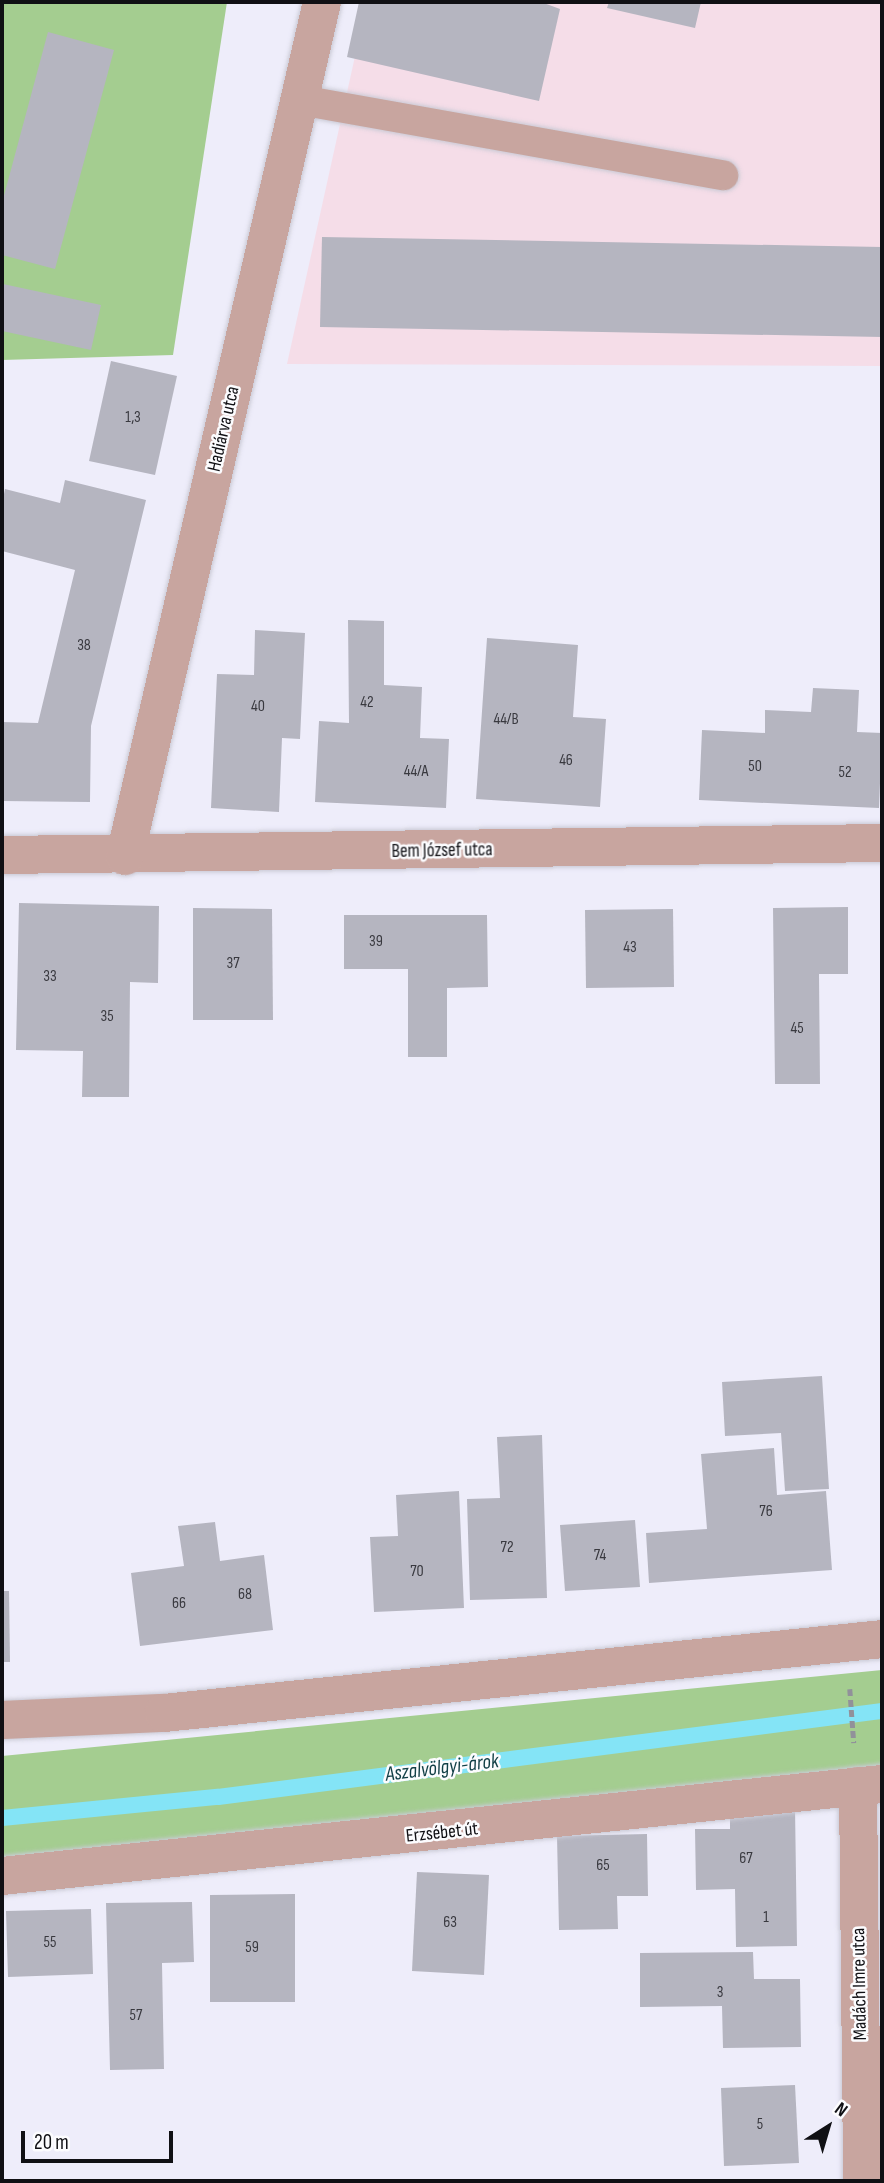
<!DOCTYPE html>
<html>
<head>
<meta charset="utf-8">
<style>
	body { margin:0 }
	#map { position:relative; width:884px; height:2183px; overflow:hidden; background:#eeedfa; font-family:"Sofia Sans Condensed",sans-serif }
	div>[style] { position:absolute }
	.industrial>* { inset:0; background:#f5dde8 }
	.green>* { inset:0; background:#a4cd90 }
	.stream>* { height:16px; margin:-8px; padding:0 8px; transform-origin:8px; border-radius:8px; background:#84e4f6 }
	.building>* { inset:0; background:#b5b5c0 }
	.path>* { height:4.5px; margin-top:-2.25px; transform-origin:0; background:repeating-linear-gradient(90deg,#91919a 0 7px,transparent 0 10.5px) }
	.roads { filter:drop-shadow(0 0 2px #cacad5) drop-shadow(0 0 2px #cacad5) }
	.service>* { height:30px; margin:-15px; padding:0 15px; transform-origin:15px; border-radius:15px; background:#c8a59f }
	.minor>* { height:38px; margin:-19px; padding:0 19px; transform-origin:19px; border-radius:19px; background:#c8a59f }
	span { translate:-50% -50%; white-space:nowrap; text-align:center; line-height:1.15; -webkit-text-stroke:5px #fcfcfe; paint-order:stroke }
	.number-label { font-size:16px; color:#39393f }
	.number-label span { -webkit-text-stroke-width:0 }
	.street-label { font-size:19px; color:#101014 }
	.water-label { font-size:21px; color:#113f46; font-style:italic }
	.frame { position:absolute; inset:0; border:4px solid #101014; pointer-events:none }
	.north { position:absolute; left:793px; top:2092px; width:70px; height:70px; -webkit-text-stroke:5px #fcfcfe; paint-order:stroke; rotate:37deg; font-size:19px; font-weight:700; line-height:28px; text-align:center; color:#101014 }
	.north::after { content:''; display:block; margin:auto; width:24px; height:32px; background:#101014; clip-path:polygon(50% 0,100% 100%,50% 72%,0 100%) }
	.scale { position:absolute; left:21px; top:2131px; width:152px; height:32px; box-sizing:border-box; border:4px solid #101014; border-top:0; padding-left:9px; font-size:21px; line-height:24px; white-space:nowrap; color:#101014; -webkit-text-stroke:5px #fcfcfe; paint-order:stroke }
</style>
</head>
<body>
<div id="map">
	<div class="industrial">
		<i style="clip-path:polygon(367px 2px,882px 2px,882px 366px,287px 364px)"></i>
	</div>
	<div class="green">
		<i style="clip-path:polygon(2px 2px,227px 2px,173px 355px,2px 360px)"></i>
		<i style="clip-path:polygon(882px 1670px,882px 1773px,2px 1869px,2px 1756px)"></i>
	</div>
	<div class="stream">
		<i style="left:2px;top:1818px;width:217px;rotate:-5.6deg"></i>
		<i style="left:218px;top:1797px;width:670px;rotate:-7.38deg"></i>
	</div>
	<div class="building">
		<i style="clip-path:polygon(359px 2px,541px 2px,560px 9px,539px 101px,347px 57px)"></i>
		<i style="clip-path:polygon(609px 2px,701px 2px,695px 28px,607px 8px)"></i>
		<i style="clip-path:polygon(48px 32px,114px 50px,55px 269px,2px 255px,2px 203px)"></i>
		<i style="clip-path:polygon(322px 237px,882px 247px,882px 337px,320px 327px)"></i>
		<i style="clip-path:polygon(3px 284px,101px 305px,91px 350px,2px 331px)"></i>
		<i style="clip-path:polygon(111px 361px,177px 376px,155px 475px,89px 461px)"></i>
		<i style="clip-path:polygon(65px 480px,146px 500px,91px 726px,90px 802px,2px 801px,2px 722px,38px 723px,75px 570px,2px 551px,2px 504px,5px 489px,60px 503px)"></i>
		<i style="clip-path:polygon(348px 620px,384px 621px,384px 685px,422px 687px,420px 738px,449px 739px,446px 808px,315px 802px,319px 721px,349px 723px)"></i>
		<i style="clip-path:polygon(255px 630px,305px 633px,300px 739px,282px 738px,279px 812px,211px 808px,217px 674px,254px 675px)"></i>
		<i style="clip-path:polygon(487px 638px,578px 645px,573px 717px,606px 719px,600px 807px,476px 799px)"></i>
		<i style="clip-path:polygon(813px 688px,859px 690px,857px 732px,882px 733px,879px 808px,699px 800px,702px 730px,765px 733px,765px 710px,811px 712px)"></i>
		<i style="clip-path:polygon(19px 903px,159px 906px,158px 983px,130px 982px,129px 1097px,82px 1097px,83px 1051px,16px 1050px)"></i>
		<i style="clip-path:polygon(848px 907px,848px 974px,819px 974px,820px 1084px,775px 1084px,773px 908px)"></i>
		<i style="clip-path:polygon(193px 908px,272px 909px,273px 1020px,193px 1020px)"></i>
		<i style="clip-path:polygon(673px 909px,674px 987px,586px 988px,585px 910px)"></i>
		<i style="clip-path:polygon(344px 915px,487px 915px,488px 987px,447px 988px,447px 1057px,408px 1057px,408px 969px,344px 969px)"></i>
		<i style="clip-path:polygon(822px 1376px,829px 1489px,785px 1491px,781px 1433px,725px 1436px,722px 1382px)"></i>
		<i style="clip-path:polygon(542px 1435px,547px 1598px,470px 1600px,467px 1499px,500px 1498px,497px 1437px)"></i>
		<i style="clip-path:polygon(774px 1448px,777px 1495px,826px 1491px,832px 1570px,649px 1583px,646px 1533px,707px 1529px,701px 1454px)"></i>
		<i style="clip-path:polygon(459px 1491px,464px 1608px,374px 1612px,370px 1537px,398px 1536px,396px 1495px)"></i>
		<i style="clip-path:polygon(635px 1520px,640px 1587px,565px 1591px,560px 1525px)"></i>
		<i style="clip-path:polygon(215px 1522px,220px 1561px,264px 1555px,273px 1630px,140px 1646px,131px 1573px,184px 1566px,178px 1526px)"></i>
		<i style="clip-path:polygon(2px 1591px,9px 1591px,10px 1662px,2px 1662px)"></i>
		<i style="clip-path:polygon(795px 1807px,797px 1946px,736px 1947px,735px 1889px,696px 1890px,695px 1829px,730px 1829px,730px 1808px)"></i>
		<i style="clip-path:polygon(647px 1834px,648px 1896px,617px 1896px,618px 1929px,559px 1930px,557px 1836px)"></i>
		<i style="clip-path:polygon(417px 1872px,489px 1875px,484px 1975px,412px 1971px)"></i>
		<i style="clip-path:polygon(295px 1894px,295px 2002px,210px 2002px,210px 1895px)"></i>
		<i style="clip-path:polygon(192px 1902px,194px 1962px,162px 1963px,164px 2069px,110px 2070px,106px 1903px)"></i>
		<i style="clip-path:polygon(91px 1909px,93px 1974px,8px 1977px,6px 1911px)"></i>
		<i style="clip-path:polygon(753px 1952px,754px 1979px,800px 1979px,801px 2047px,723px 2048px,722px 2006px,640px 2007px,640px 1953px)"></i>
		<i style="clip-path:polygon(795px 2085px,799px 2163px,724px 2166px,721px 2088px)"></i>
	</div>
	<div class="path">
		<i style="left:850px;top:1689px;width:54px;rotate:85.8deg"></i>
	</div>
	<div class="roads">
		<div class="service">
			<i style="left:300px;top:100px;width:430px;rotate:10.1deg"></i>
		</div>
		<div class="minor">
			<i style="left:2px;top:855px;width:880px;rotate:-0.78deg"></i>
			<i style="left:125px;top:856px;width:876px;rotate:-77.01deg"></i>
			<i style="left:2px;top:1720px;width:162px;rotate:-2.5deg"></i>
			<i style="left:164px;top:1713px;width:722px;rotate:-5.88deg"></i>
			<i style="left:858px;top:1786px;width:395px;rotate:89.4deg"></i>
			<i style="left:2px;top:1876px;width:885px;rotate:-5.97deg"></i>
		</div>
	</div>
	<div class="number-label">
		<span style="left:133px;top:418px">1,3</span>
		<span style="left:84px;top:646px">38</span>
		<span style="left:367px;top:703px">42</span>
		<span style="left:258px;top:707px">40</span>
		<span style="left:506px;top:720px">44/B</span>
		<span style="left:566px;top:761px">46</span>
		<span style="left:755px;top:767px">50</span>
		<span style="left:416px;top:772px">44/A</span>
		<span style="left:845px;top:773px">52</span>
		<span style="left:376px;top:942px">39</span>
		<span style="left:630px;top:948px">43</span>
		<span style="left:233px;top:964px">37</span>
		<span style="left:50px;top:977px">33</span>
		<span style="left:107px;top:1017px">35</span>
		<span style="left:797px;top:1029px">45</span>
		<span style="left:766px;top:1512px">76</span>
		<span style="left:507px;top:1548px">72</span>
		<span style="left:600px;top:1556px">74</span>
		<span style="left:417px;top:1572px">70</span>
		<span style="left:245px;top:1595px">68</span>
		<span style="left:179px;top:1604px">66</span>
		<span style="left:746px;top:1859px">67</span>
		<span style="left:603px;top:1866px">65</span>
		<span style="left:766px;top:1918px">1</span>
		<span style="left:450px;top:1923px">63</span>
		<span style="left:50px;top:1943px">55</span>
		<span style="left:252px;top:1948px">59</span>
		<span style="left:720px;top:1993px">3</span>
		<span style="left:136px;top:2016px">57</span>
		<span style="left:760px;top:2125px">5</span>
	</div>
	<div class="street-label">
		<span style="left:224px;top:429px;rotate:-77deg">Hadiárva utca</span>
		<span style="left:442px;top:851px;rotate:-1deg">Bem József utca</span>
		<span style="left:442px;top:1833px;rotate:-6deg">Erzsébet út</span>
		<span style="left:860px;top:1984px;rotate:-91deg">Madách Imre utca</span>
	</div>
	<div class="water-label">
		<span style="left:442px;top:1768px;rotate:-7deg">Aszalvölgyi-árok</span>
	</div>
	<div class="frame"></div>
	<div class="north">N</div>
	<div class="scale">20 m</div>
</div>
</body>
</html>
